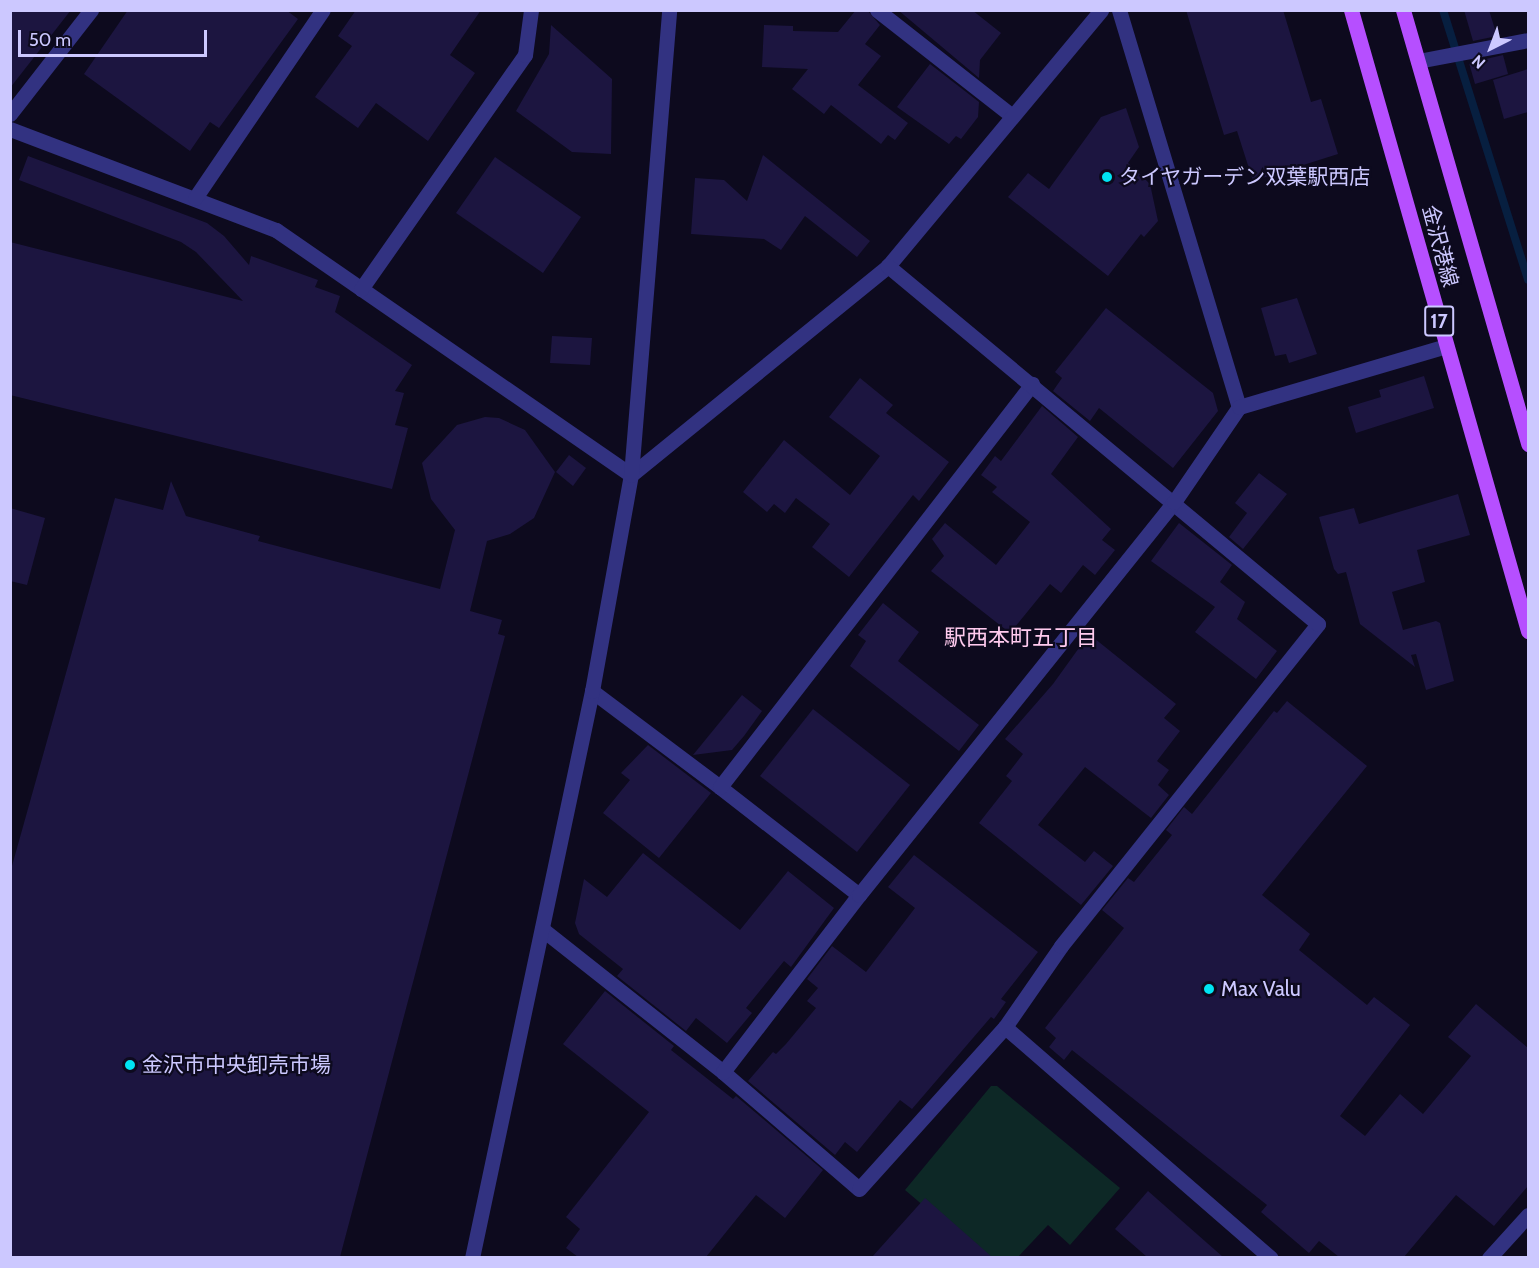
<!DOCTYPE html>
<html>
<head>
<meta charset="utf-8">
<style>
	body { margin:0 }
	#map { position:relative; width:1539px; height:1268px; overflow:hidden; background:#0d0a1e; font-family:Cabin,"Noto Sans JP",sans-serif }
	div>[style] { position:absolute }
	.green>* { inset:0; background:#0d2826 }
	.stream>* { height:8px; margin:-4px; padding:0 4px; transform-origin:4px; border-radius:4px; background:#071f40 }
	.building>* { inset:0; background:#1c1540 }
	.minor>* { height:15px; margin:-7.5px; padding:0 7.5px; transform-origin:7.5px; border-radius:7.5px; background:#323281 }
	.major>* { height:15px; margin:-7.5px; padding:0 7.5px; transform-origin:7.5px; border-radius:7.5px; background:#b64fff }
	.dots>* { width:16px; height:16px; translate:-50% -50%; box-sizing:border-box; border:3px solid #0d0a1e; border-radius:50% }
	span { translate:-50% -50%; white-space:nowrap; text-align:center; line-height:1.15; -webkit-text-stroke:4.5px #0d0a1e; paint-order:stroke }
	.shield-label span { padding:2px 4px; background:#0d0a1e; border:2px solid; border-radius:4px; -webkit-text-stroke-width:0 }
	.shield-label { font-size:20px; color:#ccc8ff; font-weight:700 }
	.poi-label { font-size:21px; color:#ccc8ff }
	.left { translate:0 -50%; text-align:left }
	.street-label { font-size:21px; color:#ccc8ff }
	.neighbourhood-label { font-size:22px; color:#ffcaee }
	.frame { position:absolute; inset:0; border:12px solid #ccc8ff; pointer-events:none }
	.north { position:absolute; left:1461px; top:18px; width:60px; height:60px; -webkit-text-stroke:4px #0d0a1e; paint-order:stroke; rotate:222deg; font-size:16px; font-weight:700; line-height:24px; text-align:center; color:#ccc8ff }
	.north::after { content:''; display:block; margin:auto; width:21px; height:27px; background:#ccc8ff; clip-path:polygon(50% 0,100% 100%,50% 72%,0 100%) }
	.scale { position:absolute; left:18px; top:30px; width:189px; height:27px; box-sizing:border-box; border:3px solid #ccc8ff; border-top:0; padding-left:8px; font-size:18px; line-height:21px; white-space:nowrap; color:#ccc8ff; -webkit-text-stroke:4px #0d0a1e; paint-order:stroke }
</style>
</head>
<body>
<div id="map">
	<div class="green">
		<i style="clip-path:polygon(991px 1086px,997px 1086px,1120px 1188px,1070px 1245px,1048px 1225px,1017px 1258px,984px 1257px,905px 1190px)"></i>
	</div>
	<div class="stream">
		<i style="left:1443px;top:10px;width:283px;rotate:72.5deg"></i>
	</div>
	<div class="building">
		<i style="clip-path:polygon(10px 10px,71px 10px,10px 88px)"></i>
		<i style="clip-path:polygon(128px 10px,286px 10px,298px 19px,219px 128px,210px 122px,190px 151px,84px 74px)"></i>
		<i style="clip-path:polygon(356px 10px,481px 10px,450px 55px,475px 73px,428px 141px,376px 103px,358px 128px,315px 97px,352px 46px,338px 36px)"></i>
		<i style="clip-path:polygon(856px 10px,867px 10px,880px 25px,865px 44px,881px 56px,858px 85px,908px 123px,895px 140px,888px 135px,881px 144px,831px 105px,824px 114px,792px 89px,808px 69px,762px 67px,764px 25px,793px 26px,793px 31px,838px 32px)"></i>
		<i style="clip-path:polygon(898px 10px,972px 10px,1001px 33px,980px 60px,979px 78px)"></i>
		<i style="clip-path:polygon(1186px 10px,1283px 10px,1311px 102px,1321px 99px,1338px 154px,1253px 181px,1237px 131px,1224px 135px)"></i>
		<i style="clip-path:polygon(1464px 10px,1489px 10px,1497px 36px,1473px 41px)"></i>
		<i style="clip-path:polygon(551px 25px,612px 79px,611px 154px,572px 152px,516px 111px,549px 54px)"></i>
		<i style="clip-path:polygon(1503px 55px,1508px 74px,1475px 84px,1469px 63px)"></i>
		<i style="clip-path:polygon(930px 64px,979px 102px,978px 117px,961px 139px,956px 136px,949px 144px,897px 107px)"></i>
		<i style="clip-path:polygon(1528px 69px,1528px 112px,1504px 119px,1493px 80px)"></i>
		<i style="clip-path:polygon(1126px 108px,1139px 147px,1128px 163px,1150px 184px,1158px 221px,1144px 237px,1141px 234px,1108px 276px,1008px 197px,1028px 173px,1049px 189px,1101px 117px)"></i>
		<i style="clip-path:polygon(763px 155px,870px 241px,857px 257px,805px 216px,781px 250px,764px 239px,691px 234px,695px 178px,724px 180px,747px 201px)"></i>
		<i style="clip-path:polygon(28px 156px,207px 223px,224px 236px,249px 265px,251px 256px,318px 280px,315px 287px,340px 296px,335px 312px,412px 365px,395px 391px,404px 393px,395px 425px,408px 428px,392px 489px,10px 395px,10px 242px,243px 301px,196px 252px,181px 242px,19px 180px)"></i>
		<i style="clip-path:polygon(495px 157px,581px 217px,543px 273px,456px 213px)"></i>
		<i style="clip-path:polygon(1297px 298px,1317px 354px,1289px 363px,1286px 354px,1275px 356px,1261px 308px)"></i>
		<i style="clip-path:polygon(1106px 308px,1213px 393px,1218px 411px,1173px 468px,1099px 408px,1090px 421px,1053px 391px,1062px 378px,1055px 372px)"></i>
		<i style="clip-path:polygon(552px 336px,592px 338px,590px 365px,550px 363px)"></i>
		<i style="clip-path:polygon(1424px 376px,1434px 408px,1356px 433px,1348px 407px,1381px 397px,1379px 390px)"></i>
		<i style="clip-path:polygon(860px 378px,893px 405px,886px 413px,949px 462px,919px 501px,913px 495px,849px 577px,812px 547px,830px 524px,796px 498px,785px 513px,774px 504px,767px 512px,743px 492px,784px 440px,850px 495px,880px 456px,829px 417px)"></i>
		<i style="clip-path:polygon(1042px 406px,1078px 437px,1051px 474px,1111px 529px,1102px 540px,1115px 550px,1095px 575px,1083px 565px,1061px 593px,1050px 584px,1010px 633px,931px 571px,944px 556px,932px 539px,945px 523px,996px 565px,1030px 522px,992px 492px,997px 487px,981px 475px,995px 456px,1001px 461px)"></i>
		<i style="clip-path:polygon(485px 417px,499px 418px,525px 430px,555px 472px,534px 518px,510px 534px,487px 541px,470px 611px,502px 620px,498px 634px,505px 636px,340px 1257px,10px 1257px,10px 873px,115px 498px,163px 510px,171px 481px,186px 516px,260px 536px,258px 541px,440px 589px,455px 530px,431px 499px,422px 463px,457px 425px)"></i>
		<i style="clip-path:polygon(569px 455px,586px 468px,573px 486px,556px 472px)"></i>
		<i style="clip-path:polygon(1259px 473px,1287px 494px,1243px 549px,1229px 537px,1247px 513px,1235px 503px)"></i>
		<i style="clip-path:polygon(1458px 494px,1470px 535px,1417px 550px,1425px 582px,1392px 592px,1403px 630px,1436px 621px,1440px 623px,1454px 681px,1426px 690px,1416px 654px,1411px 655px,1415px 667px,1360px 624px,1346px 572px,1338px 574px,1334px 569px,1319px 517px,1354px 508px,1359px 524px)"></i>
		<i style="clip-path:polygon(10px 508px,45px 518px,27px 585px,10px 581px)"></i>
		<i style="clip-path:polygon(1179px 523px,1232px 565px,1220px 582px,1245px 602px,1237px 619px,1277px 651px,1256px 679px,1195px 632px,1215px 607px,1151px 561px)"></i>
		<i style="clip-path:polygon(883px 603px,919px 632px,898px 661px,979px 725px,959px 751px,850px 666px,866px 641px,858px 635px)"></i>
		<i style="clip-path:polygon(1089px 634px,1176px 704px,1164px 718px,1180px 731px,1157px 761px,1169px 770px,1158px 785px,1169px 795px,1151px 818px,1085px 767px,1038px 825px,1085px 862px,1094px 851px,1113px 866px,1081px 905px,979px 823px,1012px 781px,1006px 776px,1023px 754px,1005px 739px,1053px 684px)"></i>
		<i style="clip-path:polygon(742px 695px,762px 711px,744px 736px,732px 750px,693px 755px)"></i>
		<i style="clip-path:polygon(1287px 701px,1367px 766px,1262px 895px,1310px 934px,1299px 950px,1367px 1005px,1374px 997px,1410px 1025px,1340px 1116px,1365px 1136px,1400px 1094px,1423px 1114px,1471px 1056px,1448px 1037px,1476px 1004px,1528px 1048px,1528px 1186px,1494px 1226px,1456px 1195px,1404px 1257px,1339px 1257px,1319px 1241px,1309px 1253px,1261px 1212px,1267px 1205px,1072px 1050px,1064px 1060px,1049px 1047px,1056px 1038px,1045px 1028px,1124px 928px,1102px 910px,1128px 878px,1134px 882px,1172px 835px,1166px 830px,1184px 807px,1192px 814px,1274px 711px,1277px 713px)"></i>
		<i style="clip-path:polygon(813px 709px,910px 785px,857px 852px,760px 776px)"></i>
		<i style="clip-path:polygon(648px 745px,711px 793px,659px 858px,603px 813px,630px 780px,621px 773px)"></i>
		<i style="clip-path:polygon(643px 853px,740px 930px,788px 871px,834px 908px,791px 967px,784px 961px,746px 1008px,752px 1013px,727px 1043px,696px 1018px,686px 1031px,617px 976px,623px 969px,579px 934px,575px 923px,584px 879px,607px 897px)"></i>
		<i style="clip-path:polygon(914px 855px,1038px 952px,1001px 999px,1006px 1002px,994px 1019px,991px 1017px,912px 1109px,900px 1100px,857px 1152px,845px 1142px,835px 1155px,748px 1081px,773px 1052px,776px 1054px,786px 1044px,816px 1008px,807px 1001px,818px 988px,807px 979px,832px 946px,866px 972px,915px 908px,888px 887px)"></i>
		<i style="clip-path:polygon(605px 991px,674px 1046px,671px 1050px,733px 1099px,736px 1096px,823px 1170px,785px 1218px,756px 1195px,706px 1257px,578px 1257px,566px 1248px,580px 1229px,566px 1217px,649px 1112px,563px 1044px)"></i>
		<i style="clip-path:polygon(1148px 1191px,1223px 1257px,1147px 1257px,1115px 1229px)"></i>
		<i style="clip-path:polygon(925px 1198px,992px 1257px,872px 1257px)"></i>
	</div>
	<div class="minor">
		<i style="left:877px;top:10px;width:172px;rotate:38.1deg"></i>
		<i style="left:1119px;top:10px;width:415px;rotate:73.2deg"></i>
		<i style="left:1418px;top:61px;width:112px;rotate:-10.8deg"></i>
		<i style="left:10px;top:114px;width:132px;rotate:-52.1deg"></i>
		<i style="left:10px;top:129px;width:285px;rotate:20.8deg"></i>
		<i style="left:276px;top:230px;width:431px;rotate:34.6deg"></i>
		<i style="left:631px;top:475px;width:331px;rotate:-39.1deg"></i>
		<i style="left:888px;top:266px;width:333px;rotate:-50.2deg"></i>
		<i style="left:195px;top:198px;width:227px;rotate:-55.8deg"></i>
		<i style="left:361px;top:289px;width:286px;rotate:-55deg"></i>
		<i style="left:525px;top:55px;width:45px;rotate:-82.4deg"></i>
		<i style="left:592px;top:691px;width:160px;rotate:36.9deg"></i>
		<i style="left:859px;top:895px;width:176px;rotate:-142.2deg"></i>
		<i style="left:720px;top:787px;width:510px;rotate:-52.25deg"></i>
		<i style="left:542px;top:929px;width:231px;rotate:38.3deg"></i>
		<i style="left:723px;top:1072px;width:179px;rotate:40.7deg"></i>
		<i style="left:859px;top:1189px;width:218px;rotate:-48deg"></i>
		<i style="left:1005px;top:1027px;width:98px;rotate:-55.3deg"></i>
		<i style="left:1061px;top:946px;width:412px;rotate:-51.4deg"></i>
		<i style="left:1318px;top:624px;width:560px;rotate:-140.22deg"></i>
		<i style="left:1005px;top:1027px;width:352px;rotate:41deg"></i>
		<i style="left:723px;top:1072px;width:223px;rotate:-52.5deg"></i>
		<i style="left:859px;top:895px;width:504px;rotate:-51.29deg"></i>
		<i style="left:1174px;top:502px;width:115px;rotate:-55.6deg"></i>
		<i style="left:1239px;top:407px;width:216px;rotate:-16.4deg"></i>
		<i style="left:472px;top:1258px;width:580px;rotate:-78.05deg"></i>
		<i style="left:592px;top:691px;width:219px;rotate:-79.8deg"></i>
		<i style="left:631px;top:475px;width:467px;rotate:-85.3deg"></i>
		<i style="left:1489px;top:1258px;width:58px;rotate:-47.8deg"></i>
	</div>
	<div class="major">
		<i style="left:1351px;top:10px;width:646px;rotate:74.09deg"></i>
		<i style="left:1403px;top:10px;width:452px;rotate:73.9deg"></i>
	</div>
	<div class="dots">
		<i style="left:1107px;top:177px;background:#00e4f3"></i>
		<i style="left:1209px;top:989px;background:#00e4f3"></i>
		<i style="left:130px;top:1065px;background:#00e4f3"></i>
	</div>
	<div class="shield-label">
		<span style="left:1439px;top:321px">17</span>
	</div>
	<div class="poi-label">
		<span class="left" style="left:1119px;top:177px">タイヤガーデン双葉駅西店</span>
		<span class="left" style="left:1221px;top:989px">Max Valu</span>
		<span class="left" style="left:142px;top:1065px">金沢市中央卸売市場</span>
	</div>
	<div class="street-label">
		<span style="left:1440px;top:246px;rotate:75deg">金沢港線</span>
	</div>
	<div class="neighbourhood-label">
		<span style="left:1021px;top:638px">駅西本町五丁目</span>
	</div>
	<div class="frame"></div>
	<div class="north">N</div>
	<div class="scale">50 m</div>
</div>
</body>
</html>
